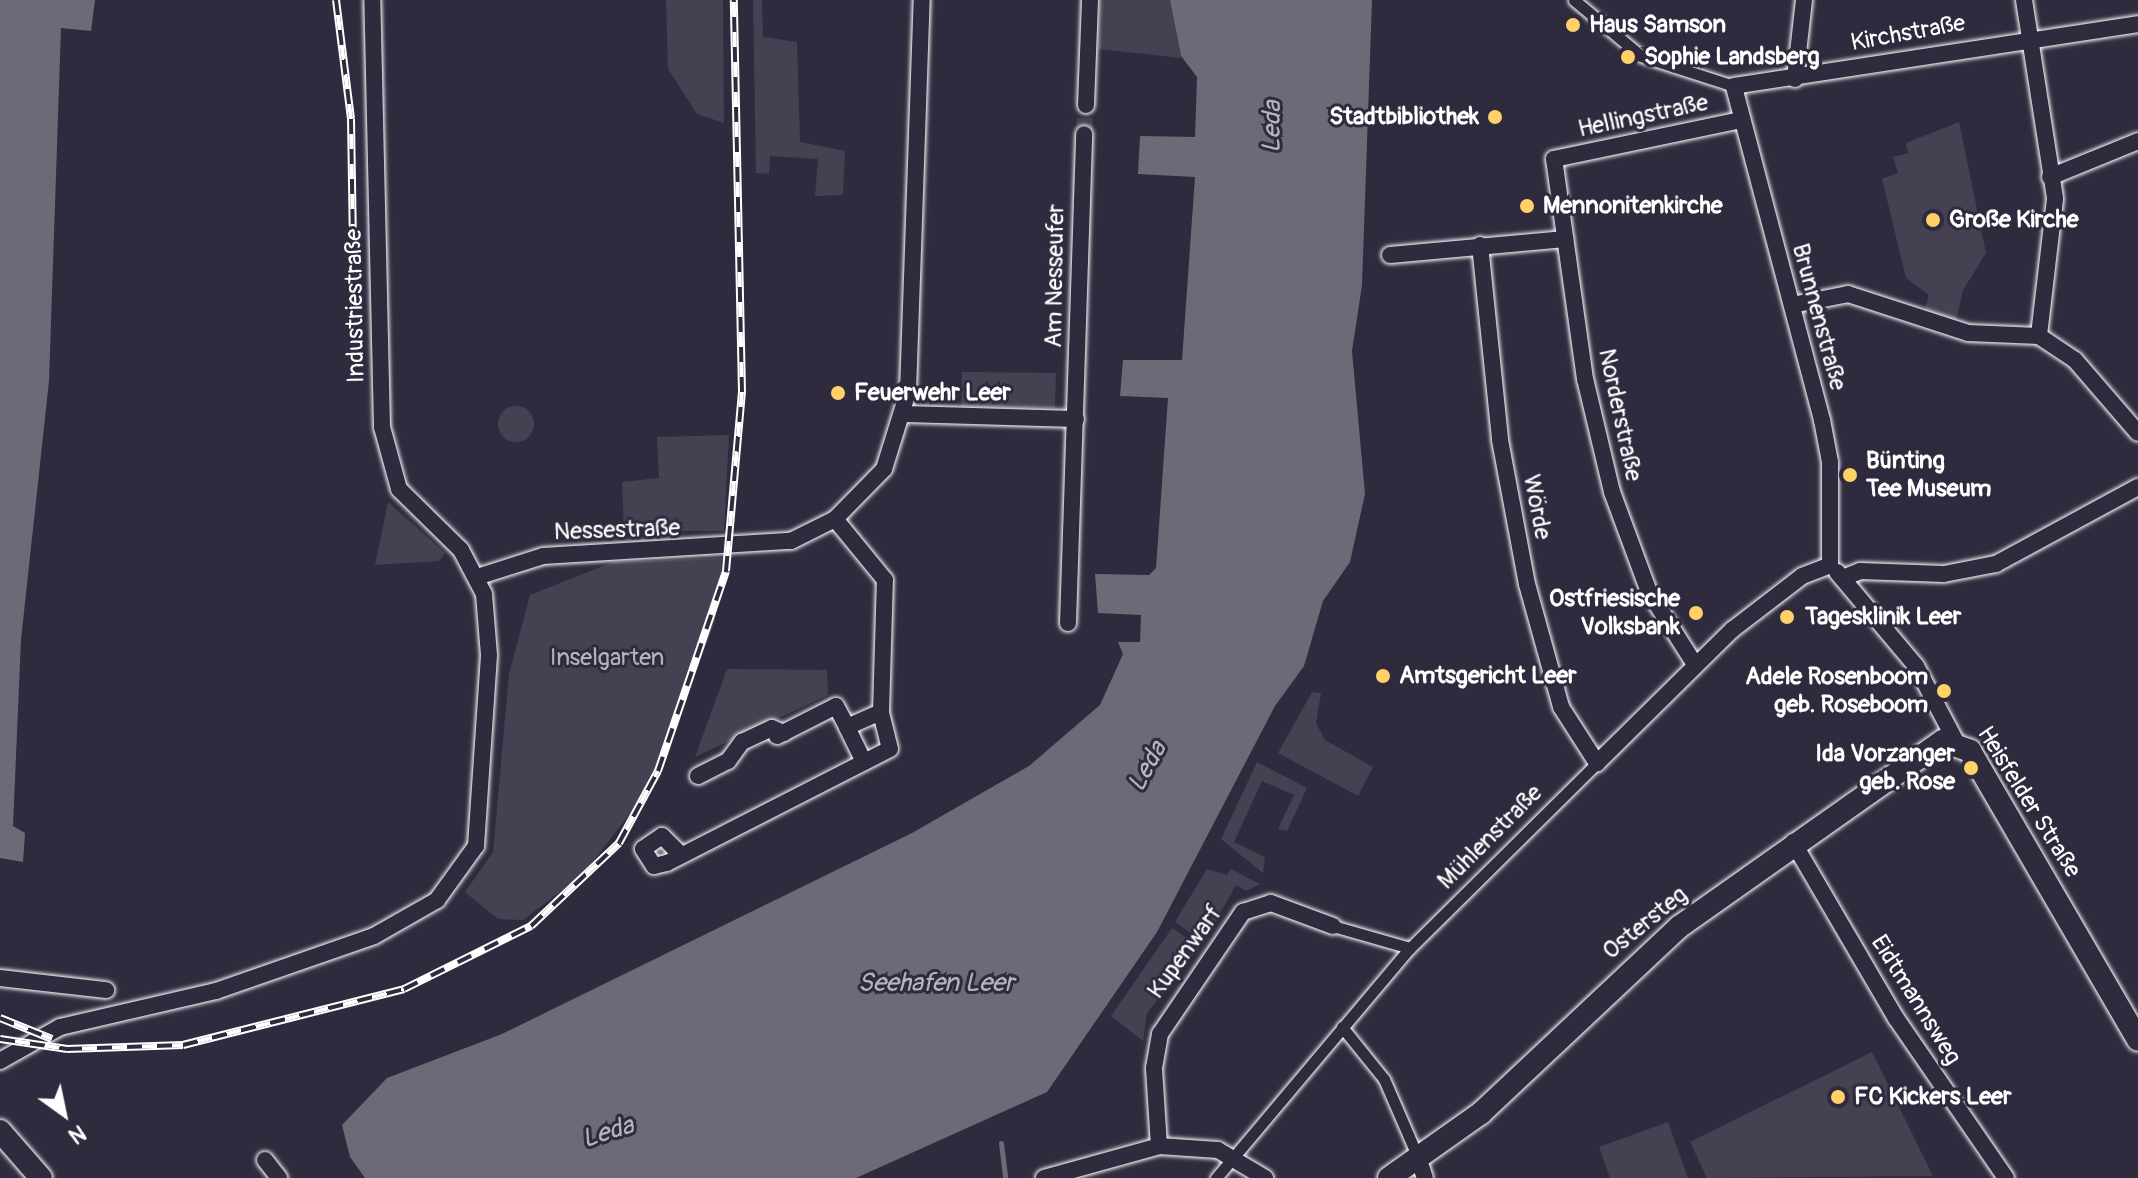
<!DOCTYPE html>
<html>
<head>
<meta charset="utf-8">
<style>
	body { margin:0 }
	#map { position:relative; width:2138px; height:1178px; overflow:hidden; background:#2f2a3d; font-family:Pangolin,sans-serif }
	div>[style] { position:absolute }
	.green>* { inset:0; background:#464152 }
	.round { border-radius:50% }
	.water>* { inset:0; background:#6d6a77 }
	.stream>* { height:5px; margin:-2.5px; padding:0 2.5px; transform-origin:2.5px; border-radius:2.5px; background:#6d6a77 }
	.minor-tunnel>* { height:16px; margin-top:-8px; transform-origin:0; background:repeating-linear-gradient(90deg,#443f50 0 16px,transparent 0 24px) }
	.roads { filter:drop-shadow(0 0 2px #fff) drop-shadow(0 0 2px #fff) }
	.pedestrian>* { height:11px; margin:-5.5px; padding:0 5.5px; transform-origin:5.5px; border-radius:5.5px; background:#2f2a3d }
	.minor>* { height:16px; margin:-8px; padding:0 8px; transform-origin:8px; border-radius:8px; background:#2f2a3d }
	.secondary>* { height:22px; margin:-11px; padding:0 11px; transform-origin:11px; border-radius:11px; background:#2f2a3d }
	.rail>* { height:8px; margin-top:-4px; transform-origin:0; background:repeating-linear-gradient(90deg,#2f2a3d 0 15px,#fff 0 30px); box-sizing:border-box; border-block:2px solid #fff }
	.dots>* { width:22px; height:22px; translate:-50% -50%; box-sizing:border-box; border:4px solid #2f2a3d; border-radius:50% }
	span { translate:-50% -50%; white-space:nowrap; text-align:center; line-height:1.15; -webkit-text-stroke:6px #2f2a3d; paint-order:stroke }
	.poi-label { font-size:24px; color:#fff; font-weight:700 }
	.left { translate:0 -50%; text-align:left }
	.right { translate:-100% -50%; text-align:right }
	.street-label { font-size:24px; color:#fff }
	.park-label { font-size:24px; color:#b5b3ba }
	.water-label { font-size:26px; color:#b6b4bb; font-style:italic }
	.north { position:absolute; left:24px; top:1074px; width:80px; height:80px; -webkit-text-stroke:6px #2f2a3d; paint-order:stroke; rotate:147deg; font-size:22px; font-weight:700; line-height:32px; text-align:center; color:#fff }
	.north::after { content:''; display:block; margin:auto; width:28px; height:36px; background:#fff; clip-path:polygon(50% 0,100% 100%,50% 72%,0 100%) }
</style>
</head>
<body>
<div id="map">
	<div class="green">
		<i style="clip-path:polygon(666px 0,723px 0,724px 123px,697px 114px,668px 69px)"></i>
		<i style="clip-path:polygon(753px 0,762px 0,763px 37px,797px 42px,800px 142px,845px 151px,843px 195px,815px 196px,818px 159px,770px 156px,769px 174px,756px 173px)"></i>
		<i style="clip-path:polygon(1100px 0,1170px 0,1181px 58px,1098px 49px)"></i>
		<i style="clip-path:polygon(1959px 122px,1986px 253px,1963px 290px,1955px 326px,1922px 319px,1929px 295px,1906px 278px,1882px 179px,1898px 173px,1893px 157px,1908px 153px,1906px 143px)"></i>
		<i style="clip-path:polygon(962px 372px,1056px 373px,1055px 408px,961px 407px)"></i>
		<i class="round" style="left:498px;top:406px;width:36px;height:36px"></i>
		<i style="clip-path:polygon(729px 435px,724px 531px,624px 531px,622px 482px,659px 478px,657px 437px)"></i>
		<i style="clip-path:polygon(388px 502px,445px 553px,439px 561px,375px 565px)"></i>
		<i style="clip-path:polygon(723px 558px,715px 621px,654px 783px,583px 874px,523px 920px,498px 919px,465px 892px,493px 852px,509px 674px,530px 595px,613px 562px)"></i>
		<i style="clip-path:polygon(727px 669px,827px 670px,828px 695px,695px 757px)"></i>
		<i style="clip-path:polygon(1312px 692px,1321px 693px,1316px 723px,1325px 740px,1373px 767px,1358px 796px,1278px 753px)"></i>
		<i style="clip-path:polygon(1257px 762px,1307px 788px,1287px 831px,1278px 829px,1294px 795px,1262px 781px,1234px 842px,1265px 857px,1263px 873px,1221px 839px)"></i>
		<i style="clip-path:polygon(1207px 869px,1227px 875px,1231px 869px,1260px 884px,1246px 891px,1236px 885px,1204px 942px,1175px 922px)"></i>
		<i style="clip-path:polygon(1172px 928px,1200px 947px,1147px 1013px,1143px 1041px,1111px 1016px)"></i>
		<i style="clip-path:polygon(1872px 1052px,1933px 1176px,1707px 1178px,1690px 1142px)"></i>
		<i style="clip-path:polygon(1668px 1122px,1688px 1178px,1610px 1178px,1599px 1147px)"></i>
	</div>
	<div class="water">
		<i style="clip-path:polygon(0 0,95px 0,91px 31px,61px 28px,49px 381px,21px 640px,13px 826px,25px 833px,23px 862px,0 858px)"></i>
		<i style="clip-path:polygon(1170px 0,1372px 0,1362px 285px,1352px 351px,1365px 494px,1350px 562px,1323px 601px,1304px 666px,1275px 706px,1157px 932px,1047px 1092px,856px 1178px,365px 1178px,350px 1157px,342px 1125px,387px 1078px,502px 1034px,912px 833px,1029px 766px,1100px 705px,1123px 654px,1118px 642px,1140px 642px,1141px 615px,1098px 613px,1095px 574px,1149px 575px,1156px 568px,1168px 398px,1120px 396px,1123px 360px,1182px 360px,1195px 177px,1138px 174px,1140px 136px,1195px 137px,1197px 77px,1181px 56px)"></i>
	</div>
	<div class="stream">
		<i style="left:1001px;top:1143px;width:35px;rotate:83deg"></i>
	</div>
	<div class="minor-tunnel">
		<i style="left:1084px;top:134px;width:29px;rotate:-86deg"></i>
	</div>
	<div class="roads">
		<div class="pedestrian">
			<i style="left:1574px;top:0;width:87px;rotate:39.9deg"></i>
			<i style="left:1641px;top:56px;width:98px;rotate:17.9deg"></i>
			<i style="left:1333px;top:926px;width:80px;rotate:15.9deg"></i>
			<i style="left:1342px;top:1027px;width:67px;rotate:51.1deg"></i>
			<i style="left:1384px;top:1079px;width:88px;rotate:66.6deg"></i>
			<i style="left:1216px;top:1178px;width:301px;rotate:-49.9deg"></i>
			<i style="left:1410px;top:948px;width:263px;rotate:-44.7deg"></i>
		</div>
		<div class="minor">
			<i style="left:2024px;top:0;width:201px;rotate:81.1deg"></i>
			<i style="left:2055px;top:199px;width:138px;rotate:96.7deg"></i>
			<i style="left:1795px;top:79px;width:80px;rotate:-83.5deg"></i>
			<i style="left:1086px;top:105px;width:105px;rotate:-87.8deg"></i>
			<i style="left:2050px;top:177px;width:95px;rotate:-22.2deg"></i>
			<i style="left:1480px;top:245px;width:196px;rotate:84.1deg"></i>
			<i style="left:1500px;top:440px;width:147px;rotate:79.4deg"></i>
			<i style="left:1527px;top:584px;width:128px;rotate:74.5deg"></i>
			<i style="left:1561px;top:707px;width:67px;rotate:57.3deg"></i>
			<i style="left:1597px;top:763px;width:190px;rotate:-44.6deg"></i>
			<i style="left:1732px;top:630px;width:88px;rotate:-37.6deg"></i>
			<i style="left:1802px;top:576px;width:30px;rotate:-21deg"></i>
			<i style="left:1390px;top:255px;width:176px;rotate:-5.2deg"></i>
			<i style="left:1792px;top:305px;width:57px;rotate:-11.1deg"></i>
			<i style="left:1848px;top:294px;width:126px;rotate:18deg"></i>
			<i style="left:1968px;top:333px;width:71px;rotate:2.4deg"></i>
			<i style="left:2039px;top:336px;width:43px;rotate:33.7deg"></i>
			<i style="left:2075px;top:360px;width:96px;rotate:49.2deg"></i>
			<i style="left:904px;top:414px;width:172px;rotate:1.7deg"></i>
			<i style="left:1830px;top:565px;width:103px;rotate:-90deg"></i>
			<i style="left:1830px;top:462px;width:43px;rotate:-100.8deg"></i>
			<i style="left:1822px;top:420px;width:345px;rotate:-104.8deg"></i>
			<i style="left:1734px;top:86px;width:409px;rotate:-8.7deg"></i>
			<i style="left:1837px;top:572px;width:123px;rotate:50deg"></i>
			<i style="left:1916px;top:666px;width:86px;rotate:62.2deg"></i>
			<i style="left:477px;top:577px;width:69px;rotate:-17.7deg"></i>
			<i style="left:543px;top:556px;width:248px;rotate:-3.5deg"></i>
			<i style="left:791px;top:541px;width:49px;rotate:-26.6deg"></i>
			<i style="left:835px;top:519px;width:70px;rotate:-45.6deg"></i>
			<i style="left:884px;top:469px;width:81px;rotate:-72.7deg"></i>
			<i style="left:908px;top:392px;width:392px;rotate:-88deg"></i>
			<i style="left:1843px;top:578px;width:18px;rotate:-22deg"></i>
			<i style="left:1860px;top:571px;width:84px;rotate:2deg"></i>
			<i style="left:1944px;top:574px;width:53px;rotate:-10.9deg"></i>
			<i style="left:1996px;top:564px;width:162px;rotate:-28.5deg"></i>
			<i style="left:1068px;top:623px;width:489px;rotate:-88.1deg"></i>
			<i style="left:1694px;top:663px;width:84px;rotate:-122.4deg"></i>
			<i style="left:1649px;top:592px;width:107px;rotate:-110.3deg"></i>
			<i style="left:1612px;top:492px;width:116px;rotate:-103.4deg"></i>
			<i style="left:1585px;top:379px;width:222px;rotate:-98deg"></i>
			<i style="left:1554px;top:159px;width:191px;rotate:-11.8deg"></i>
			<i style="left:777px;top:736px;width:66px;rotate:-27deg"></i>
			<i style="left:836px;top:706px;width:24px;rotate:62deg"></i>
			<i style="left:864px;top:762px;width:39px;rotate:-116deg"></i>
			<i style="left:847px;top:727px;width:37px;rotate:-24deg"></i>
			<i style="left:698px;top:776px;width:34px;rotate:-27deg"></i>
			<i style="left:728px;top:761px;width:24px;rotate:-54deg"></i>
			<i style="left:742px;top:742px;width:33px;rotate:-25deg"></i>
			<i style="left:772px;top:728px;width:13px;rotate:23deg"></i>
			<i style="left:1793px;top:842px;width:204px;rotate:59.7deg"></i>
			<i style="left:1896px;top:1018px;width:194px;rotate:55.5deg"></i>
			<i style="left:681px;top:855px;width:27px;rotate:-135deg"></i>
			<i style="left:662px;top:836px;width:23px;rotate:146deg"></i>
			<i style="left:643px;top:849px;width:20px;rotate:57deg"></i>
			<i style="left:654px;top:866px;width:13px;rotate:-13deg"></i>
			<i style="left:667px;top:863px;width:250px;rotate:-27.1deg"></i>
			<i style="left:890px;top:749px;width:38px;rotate:-104deg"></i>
			<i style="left:881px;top:712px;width:132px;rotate:-88.3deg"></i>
			<i style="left:885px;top:580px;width:79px;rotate:-129.3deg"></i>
			<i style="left:0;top:978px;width:107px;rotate:6.5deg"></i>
			<i style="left:0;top:1061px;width:69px;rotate:-29.5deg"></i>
			<i style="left:60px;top:1027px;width:160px;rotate:-13deg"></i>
			<i style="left:216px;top:991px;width:167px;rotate:-19.2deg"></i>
			<i style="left:374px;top:936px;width:73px;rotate:-29.7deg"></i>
			<i style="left:437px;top:900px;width:67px;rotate:-54.2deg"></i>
			<i style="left:476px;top:846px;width:191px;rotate:-86.1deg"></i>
			<i style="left:489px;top:655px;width:61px;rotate:-94.7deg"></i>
			<i style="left:484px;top:594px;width:50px;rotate:-117.6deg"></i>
			<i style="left:461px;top:550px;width:87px;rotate:-135.5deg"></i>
			<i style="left:399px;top:489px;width:64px;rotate:-105.3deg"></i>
			<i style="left:382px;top:427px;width:427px;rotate:-91.3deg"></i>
			<i style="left:1159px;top:1146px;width:78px;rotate:-93.7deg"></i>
			<i style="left:1154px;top:1068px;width:35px;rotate:-80deg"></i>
			<i style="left:1160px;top:1034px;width:148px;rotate:-55.8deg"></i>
			<i style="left:1243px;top:912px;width:29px;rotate:-18deg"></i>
			<i style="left:1271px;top:903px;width:66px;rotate:20.4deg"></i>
			<i style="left:265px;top:1160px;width:23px;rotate:52deg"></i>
			<i style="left:1419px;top:1160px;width:19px;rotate:72deg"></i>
			<i style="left:1044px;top:1178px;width:119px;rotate:-15.5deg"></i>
			<i style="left:1159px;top:1146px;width:59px;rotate:3.9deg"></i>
			<i style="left:1218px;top:1150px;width:55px;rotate:30.8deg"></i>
		</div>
		<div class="secondary">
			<i style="left:0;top:1131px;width:62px;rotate:48.9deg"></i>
			<i style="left:1389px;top:1178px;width:113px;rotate:-35.2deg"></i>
			<i style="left:1481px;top:1113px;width:272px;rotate:-43.2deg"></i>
			<i style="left:1679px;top:927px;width:323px;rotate:-35.2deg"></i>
			<i style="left:1943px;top:741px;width:29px;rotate:20deg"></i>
			<i style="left:1970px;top:751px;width:334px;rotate:59.8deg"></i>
		</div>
	</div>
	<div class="rail">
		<i style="left:336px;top:0;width:120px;rotate:82.8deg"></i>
		<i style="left:351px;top:119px;width:190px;rotate:89.1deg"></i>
		<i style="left:0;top:1018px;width:56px;rotate:22deg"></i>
		<i style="left:0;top:1039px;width:68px;rotate:8.5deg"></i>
		<i style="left:67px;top:1049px;width:116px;rotate:-2deg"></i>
		<i style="left:183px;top:1045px;width:228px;rotate:-14.2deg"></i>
		<i style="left:404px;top:989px;width:142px;rotate:-26.4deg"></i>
		<i style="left:531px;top:926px;width:121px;rotate:-43.3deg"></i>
		<i style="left:619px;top:843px;width:82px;rotate:-61.6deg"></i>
		<i style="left:658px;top:771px;width:211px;rotate:-71.2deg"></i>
		<i style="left:726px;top:571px;width:180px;rotate:-84.9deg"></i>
		<i style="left:742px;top:392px;width:392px;rotate:-91.2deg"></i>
	</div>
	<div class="dots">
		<i style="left:1573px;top:25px;background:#ffd166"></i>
		<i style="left:1628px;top:57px;background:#ffd166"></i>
		<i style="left:1495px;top:117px;background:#ffd166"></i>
		<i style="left:1527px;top:206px;background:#ffd166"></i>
		<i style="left:1933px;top:220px;background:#ffd166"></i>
		<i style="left:838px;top:393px;background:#ffd166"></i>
		<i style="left:1850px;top:475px;background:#ffd166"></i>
		<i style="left:1696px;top:613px;background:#ffd166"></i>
		<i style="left:1787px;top:617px;background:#ffd166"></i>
		<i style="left:1383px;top:676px;background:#ffd166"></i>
		<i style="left:1944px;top:691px;background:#ffd166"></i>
		<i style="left:1971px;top:768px;background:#ffd166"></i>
		<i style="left:1838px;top:1097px;background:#ffd166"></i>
	</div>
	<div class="poi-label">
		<span class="left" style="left:1589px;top:25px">Haus Samson</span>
		<span class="left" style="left:1644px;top:57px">Sophie Landsberg</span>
		<span class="right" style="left:1479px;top:117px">Stadtbibliothek</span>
		<span class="left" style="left:1543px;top:206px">Mennonitenkirche</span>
		<span class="left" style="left:1949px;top:220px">Große Kirche</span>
		<span class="left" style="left:854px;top:393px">Feuerwehr Leer</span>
		<span class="left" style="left:1866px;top:475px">Bünting<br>Tee Museum</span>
		<span class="right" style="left:1680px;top:613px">Ostfriesische<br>Volksbank</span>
		<span class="left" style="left:1805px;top:617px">Tagesklinik Leer</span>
		<span class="left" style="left:1399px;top:676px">Amtsgericht Leer</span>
		<span class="right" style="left:1928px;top:691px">Adele Rosenboom<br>geb. Roseboom</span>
		<span class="right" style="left:1955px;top:768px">Ida Vorzanger<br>geb. Rose</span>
		<span class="left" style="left:1854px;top:1097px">FC Kickers Leer</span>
	</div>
	<div class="street-label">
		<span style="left:1908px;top:33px;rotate:-10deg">Kirchstraße</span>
		<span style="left:1643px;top:116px;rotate:-12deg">Hellingstraße</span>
		<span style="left:1055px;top:276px;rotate:-89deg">Am Nesseufer</span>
		<span style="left:355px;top:306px;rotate:-91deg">Industriestraße</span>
		<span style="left:1819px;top:317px;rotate:75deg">Brunnenstraße</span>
		<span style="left:1620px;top:415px;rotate:78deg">Norderstraße</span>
		<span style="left:1537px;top:507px;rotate:79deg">Wörde</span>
		<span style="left:617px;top:530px;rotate:-2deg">Nessestraße</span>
		<span style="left:2029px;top:802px;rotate:58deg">Heisfelder Straße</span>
		<span style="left:1490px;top:837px;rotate:-45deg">Mühlenstraße</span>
		<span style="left:1645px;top:923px;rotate:-39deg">Ostersteg</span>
		<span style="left:1185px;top:952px;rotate:-54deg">Kupenwarf</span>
		<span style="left:1916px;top:1000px;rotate:58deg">Eidtmannsweg</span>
	</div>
	<div class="park-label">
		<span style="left:607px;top:658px">Inselgarten</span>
	</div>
	<div class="water-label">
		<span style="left:1273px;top:127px;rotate:-89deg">Leda</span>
		<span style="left:1148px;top:767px;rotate:-61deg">Leda</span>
		<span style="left:936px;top:984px">Seehafen Leer</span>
		<span style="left:608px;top:1133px;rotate:-17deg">Leda</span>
	</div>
	<div class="north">N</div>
</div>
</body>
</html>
